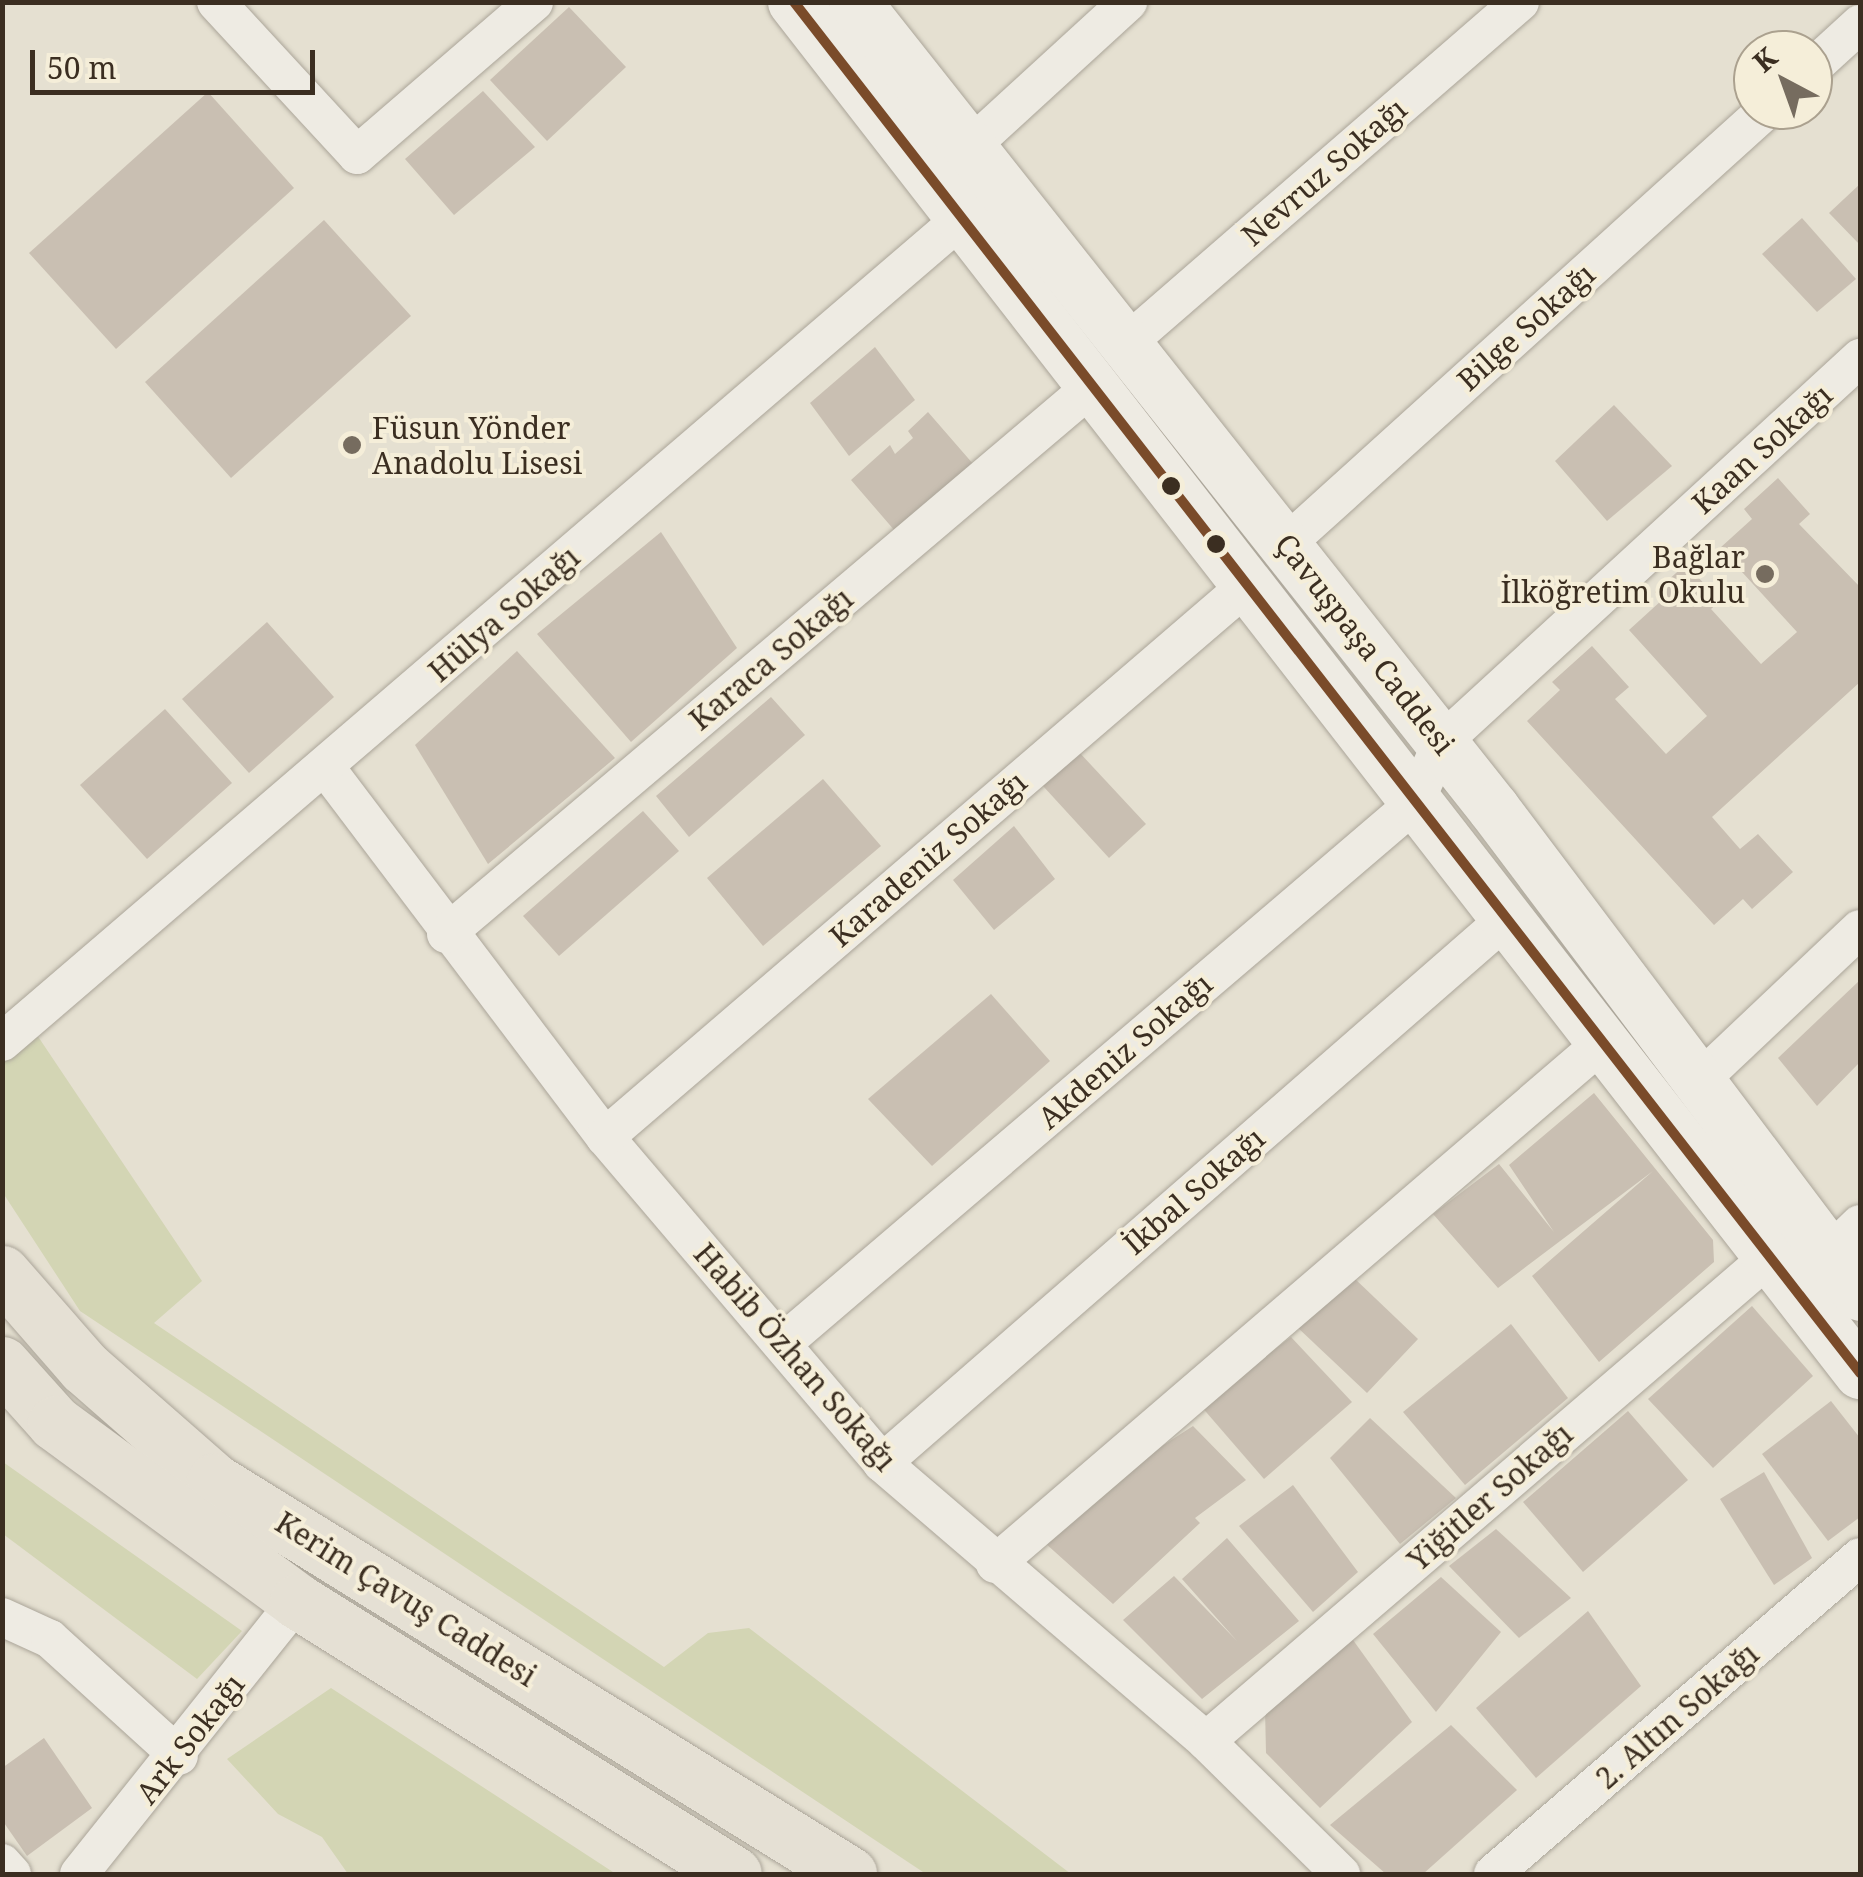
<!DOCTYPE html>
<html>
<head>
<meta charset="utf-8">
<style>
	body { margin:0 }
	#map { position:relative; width:1863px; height:1877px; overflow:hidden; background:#e5e0d1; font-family:"Noto Serif",serif }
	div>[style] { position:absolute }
	.green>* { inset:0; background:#d3d5b4 }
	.building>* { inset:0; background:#c9bfb2 }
	.roads { filter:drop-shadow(0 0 2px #aba599) drop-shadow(0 0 2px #aba599) }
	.street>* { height:38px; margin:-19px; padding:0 19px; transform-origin:19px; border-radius:19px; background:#eeebe3 }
	.secondary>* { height:52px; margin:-26px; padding:0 26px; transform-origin:26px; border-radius:26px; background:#eeebe3 }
	.primary>* { height:55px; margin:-27.5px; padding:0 27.5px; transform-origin:27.5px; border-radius:27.5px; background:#e5e0d4 }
	.bus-1>* { height:10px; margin:-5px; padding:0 5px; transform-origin:5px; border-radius:5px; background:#7a4b2a }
	.dots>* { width:28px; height:28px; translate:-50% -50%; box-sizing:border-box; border:5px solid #f5eed9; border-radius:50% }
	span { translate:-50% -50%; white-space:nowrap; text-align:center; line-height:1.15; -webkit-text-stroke:8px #f5eed9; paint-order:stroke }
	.street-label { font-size:30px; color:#3b2e21 }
	.poi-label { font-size:30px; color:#3b2e21 }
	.left { translate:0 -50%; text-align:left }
	.right { translate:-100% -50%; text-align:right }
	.frame { position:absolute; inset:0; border:5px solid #3b2e21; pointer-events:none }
	.north { position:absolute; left:1733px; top:30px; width:100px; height:100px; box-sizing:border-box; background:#f5eed9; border:2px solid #aba18f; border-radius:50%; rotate:319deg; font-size:28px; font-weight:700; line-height:40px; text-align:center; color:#3b2e21 }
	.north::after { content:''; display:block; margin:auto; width:35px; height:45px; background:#766c5f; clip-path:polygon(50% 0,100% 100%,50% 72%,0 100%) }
	.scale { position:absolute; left:30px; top:50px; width:285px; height:45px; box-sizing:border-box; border:5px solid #3b2e21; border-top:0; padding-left:12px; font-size:30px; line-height:35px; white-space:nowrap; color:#3b2e21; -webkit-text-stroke:8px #f5eed9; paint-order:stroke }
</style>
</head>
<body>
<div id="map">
	<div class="green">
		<i style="clip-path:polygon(37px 1035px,202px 1281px,154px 1323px,664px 1667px,708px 1633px,749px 1628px,1071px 1874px,926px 1874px,80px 1311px,3px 1193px,3px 1063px)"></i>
		<i style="clip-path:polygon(2px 1462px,3px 1462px,242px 1631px,197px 1679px,3px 1534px)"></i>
		<i style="clip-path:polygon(331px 1688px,616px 1874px,348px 1874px,322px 1837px,278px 1814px,227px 1759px)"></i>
	</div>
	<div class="building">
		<i style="clip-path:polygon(569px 7px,626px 67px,547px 141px,490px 80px)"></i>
		<i style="clip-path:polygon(483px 91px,535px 147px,454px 215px,405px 159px)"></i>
		<i style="clip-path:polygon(208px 92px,294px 188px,116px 349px,29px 253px)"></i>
		<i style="clip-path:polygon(1860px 184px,1860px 245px,1829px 213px)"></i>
		<i style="clip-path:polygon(1802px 218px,1856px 279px,1817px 312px,1762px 254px)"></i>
		<i style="clip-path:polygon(324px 220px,411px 316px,231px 478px,145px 382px)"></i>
		<i style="clip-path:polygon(875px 347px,915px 400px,849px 456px,810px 403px)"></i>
		<i style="clip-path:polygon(1614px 405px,1672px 466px,1607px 521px,1555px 461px)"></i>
		<i style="clip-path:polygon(928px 412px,974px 465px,895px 531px,851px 480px,890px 445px,895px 454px,913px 438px,908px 431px)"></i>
		<i style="clip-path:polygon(1778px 478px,1810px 514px,1799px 524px,1860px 587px,1860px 682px,1712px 817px,1740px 849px,1758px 834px,1793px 872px,1752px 909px,1743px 899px,1714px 925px,1527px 721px,1560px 690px,1552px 682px,1592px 646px,1629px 687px,1615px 699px,1666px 754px,1707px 716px,1629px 630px,1662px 600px,1655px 592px,1686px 564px,1720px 601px,1711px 609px,1761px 664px,1797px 632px,1720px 548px,1752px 519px,1744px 509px)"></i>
		<i style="clip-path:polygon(661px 532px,737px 648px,631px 742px,537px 634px)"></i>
		<i style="clip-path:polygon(267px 622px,334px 697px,249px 773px,182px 699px)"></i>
		<i style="clip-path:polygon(517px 651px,615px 758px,488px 864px,415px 745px)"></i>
		<i style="clip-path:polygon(771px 697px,805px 735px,689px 837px,656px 796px)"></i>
		<i style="clip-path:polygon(165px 709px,232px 783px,147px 859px,80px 785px)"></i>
		<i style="clip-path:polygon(1079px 752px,1146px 824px,1109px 858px,1043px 786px)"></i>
		<i style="clip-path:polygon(823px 779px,881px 846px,763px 946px,707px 878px)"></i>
		<i style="clip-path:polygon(643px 811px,679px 851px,559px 956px,523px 916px)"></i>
		<i style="clip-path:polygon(1014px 826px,1055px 879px,994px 930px,953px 880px)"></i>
		<i style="clip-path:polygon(1860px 980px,1860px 1062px,1817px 1106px,1778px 1058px)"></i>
		<i style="clip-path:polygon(991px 994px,1050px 1061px,932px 1166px,868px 1099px)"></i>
		<i style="clip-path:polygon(1594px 1093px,1713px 1240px,1714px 1262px,1599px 1362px,1532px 1276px,1653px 1171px,1498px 1288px,1433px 1214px,1499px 1164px,1554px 1232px,1509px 1165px)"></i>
		<i style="clip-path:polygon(1353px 1277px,1418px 1339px,1367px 1393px,1297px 1327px)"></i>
		<i style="clip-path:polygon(1752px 1306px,1813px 1376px,1713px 1468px,1648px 1399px)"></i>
		<i style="clip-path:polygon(1511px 1324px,1568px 1398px,1465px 1485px,1403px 1412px)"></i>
		<i style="clip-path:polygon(1291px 1337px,1352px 1402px,1264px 1479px,1200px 1405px)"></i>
		<i style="clip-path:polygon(1831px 1401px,1860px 1438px,1860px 1517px,1828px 1541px,1762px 1454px)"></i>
		<i style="clip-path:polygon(1628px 1411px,1688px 1480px,1583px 1572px,1523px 1502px)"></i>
		<i style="clip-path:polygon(1370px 1418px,1456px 1498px,1400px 1544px,1330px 1458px)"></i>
		<i style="clip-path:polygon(1193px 1426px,1246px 1480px,1195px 1518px,1200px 1523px,1113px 1604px,1045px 1543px,1139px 1461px)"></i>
		<i style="clip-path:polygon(1764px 1472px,1812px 1558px,1774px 1585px,1720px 1499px)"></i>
		<i style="clip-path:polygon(1293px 1485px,1358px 1572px,1313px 1612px,1239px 1526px)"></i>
		<i style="clip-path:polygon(1496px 1529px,1571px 1598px,1519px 1638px,1449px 1566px)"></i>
		<i style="clip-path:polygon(1227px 1538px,1299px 1621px,1202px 1699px,1123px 1620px,1174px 1576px,1237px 1641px,1182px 1579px)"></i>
		<i style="clip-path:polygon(1441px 1577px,1501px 1632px,1436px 1712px,1373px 1634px)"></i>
		<i style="clip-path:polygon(1588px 1611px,1641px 1686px,1536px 1778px,1476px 1708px)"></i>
		<i style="clip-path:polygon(1353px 1640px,1412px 1722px,1320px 1808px,1266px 1753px,1265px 1709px)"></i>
		<i style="clip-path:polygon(1451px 1725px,1517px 1790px,1423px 1874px,1386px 1874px,1330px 1825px)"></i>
		<i style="clip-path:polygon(44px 1738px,92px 1808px,27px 1856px,2px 1820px,2px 1768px)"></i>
	</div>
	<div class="roads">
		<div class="street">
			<i style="left:216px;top:2px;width:208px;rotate:47.3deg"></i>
			<i style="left:357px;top:155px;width:234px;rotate:-40.8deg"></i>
			<i style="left:1813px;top:67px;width:64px;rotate:-42.5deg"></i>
			<i style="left:972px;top:145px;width:212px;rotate:-42.5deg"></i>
			<i style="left:1128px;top:342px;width:519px;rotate:-40.94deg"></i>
			<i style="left:1286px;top:544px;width:647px;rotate:-42.12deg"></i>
			<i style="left:326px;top:768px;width:463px;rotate:52.9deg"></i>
			<i style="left:605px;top:1137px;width:428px;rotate:49.6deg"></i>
			<i style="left:882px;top:1463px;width:427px;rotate:40.6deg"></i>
			<i style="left:1206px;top:1741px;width:190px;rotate:44.6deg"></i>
			<i style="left:446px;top:934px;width:851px;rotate:-40.28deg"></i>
			<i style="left:2px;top:1042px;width:1289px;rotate:-40.63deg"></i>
			<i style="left:1699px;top:1081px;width:221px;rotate:-43.4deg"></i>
			<i style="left:605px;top:1137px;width:852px;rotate:-40.67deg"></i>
			<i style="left:1829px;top:1254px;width:43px;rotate:-44.1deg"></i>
			<i style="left:784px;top:1342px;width:828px;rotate:-40.5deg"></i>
			<i style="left:1414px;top:804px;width:68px;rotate:-65.7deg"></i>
			<i style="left:1442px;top:742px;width:568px;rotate:-42.57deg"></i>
			<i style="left:882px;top:1463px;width:828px;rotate:-41.08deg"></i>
			<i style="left:995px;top:1564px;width:799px;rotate:-40.63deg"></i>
			<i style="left:2px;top:1617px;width:53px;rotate:24.6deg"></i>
			<i style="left:50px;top:1639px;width:174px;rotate:42.2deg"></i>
			<i style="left:1206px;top:1741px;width:747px;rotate:-40.66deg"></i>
			<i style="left:2px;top:1863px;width:15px;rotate:48deg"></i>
			<i style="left:79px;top:1874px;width:349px;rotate:-51.4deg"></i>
			<i style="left:1493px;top:1874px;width:485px;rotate:-40.8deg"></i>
		</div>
		<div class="secondary">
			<i style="left:794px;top:2px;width:1737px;rotate:52.13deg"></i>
			<i style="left:855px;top:2px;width:1029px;rotate:51.63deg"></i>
			<i style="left:1494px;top:809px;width:608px;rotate:53.02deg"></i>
		</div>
		<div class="primary">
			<i style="left:2px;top:1273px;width:125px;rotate:48.9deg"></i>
			<i style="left:84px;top:1367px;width:173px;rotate:41.2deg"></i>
			<i style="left:214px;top:1481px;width:747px;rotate:31.75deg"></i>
			<i style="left:2px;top:1364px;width:79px;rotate:48.1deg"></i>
			<i style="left:55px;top:1423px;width:300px;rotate:36.3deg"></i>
			<i style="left:297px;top:1601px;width:515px;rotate:31.99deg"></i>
		</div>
	</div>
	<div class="bus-1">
		<i style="left:794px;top:2px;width:1737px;rotate:52.13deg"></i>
	</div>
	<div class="dots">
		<i style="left:352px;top:445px;background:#766c5f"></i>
		<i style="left:1171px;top:486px;background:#3b2e21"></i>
		<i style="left:1216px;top:544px;background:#3b2e21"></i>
		<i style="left:1765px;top:574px;background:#766c5f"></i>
	</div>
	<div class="street-label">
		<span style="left:1324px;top:172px;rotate:-41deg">Nevruz Sokağı</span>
		<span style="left:1526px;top:327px;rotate:-42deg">Bilge Sokağı</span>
		<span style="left:1762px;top:449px;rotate:-42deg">Kaan Sokağı</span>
		<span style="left:504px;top:614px;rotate:-41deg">Hülya Sokağı</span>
		<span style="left:1365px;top:644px;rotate:52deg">Çavuşpaşa Caddesi</span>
		<span style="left:771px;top:659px;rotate:-40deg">Karaca Sokağı</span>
		<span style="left:928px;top:859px;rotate:-41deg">Karadeniz Sokağı</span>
		<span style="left:1125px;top:1051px;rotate:-41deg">Akdeniz Sokağı</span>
		<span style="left:1194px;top:1191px;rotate:-41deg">İkbal Sokağı</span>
		<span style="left:795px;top:1357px;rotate:49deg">Habib Özhan Sokağı</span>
		<span style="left:1490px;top:1497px;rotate:-41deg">Yiğitler Sokağı</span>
		<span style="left:406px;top:1599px;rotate:32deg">Kerim Çavuş Caddesi</span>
		<span style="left:1677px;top:1716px;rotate:-41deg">2. Altın Sokağı</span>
		<span style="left:190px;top:1739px;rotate:-52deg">Ark Sokağı</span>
	</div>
	<div class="poi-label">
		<span class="left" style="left:372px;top:445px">Füsun Yönder<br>Anadolu Lisesi</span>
		<span class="right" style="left:1745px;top:574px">Bağlar<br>İlköğretim Okulu</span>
	</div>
	<div class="frame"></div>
	<div class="north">K</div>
	<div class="scale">50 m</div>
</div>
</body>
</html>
